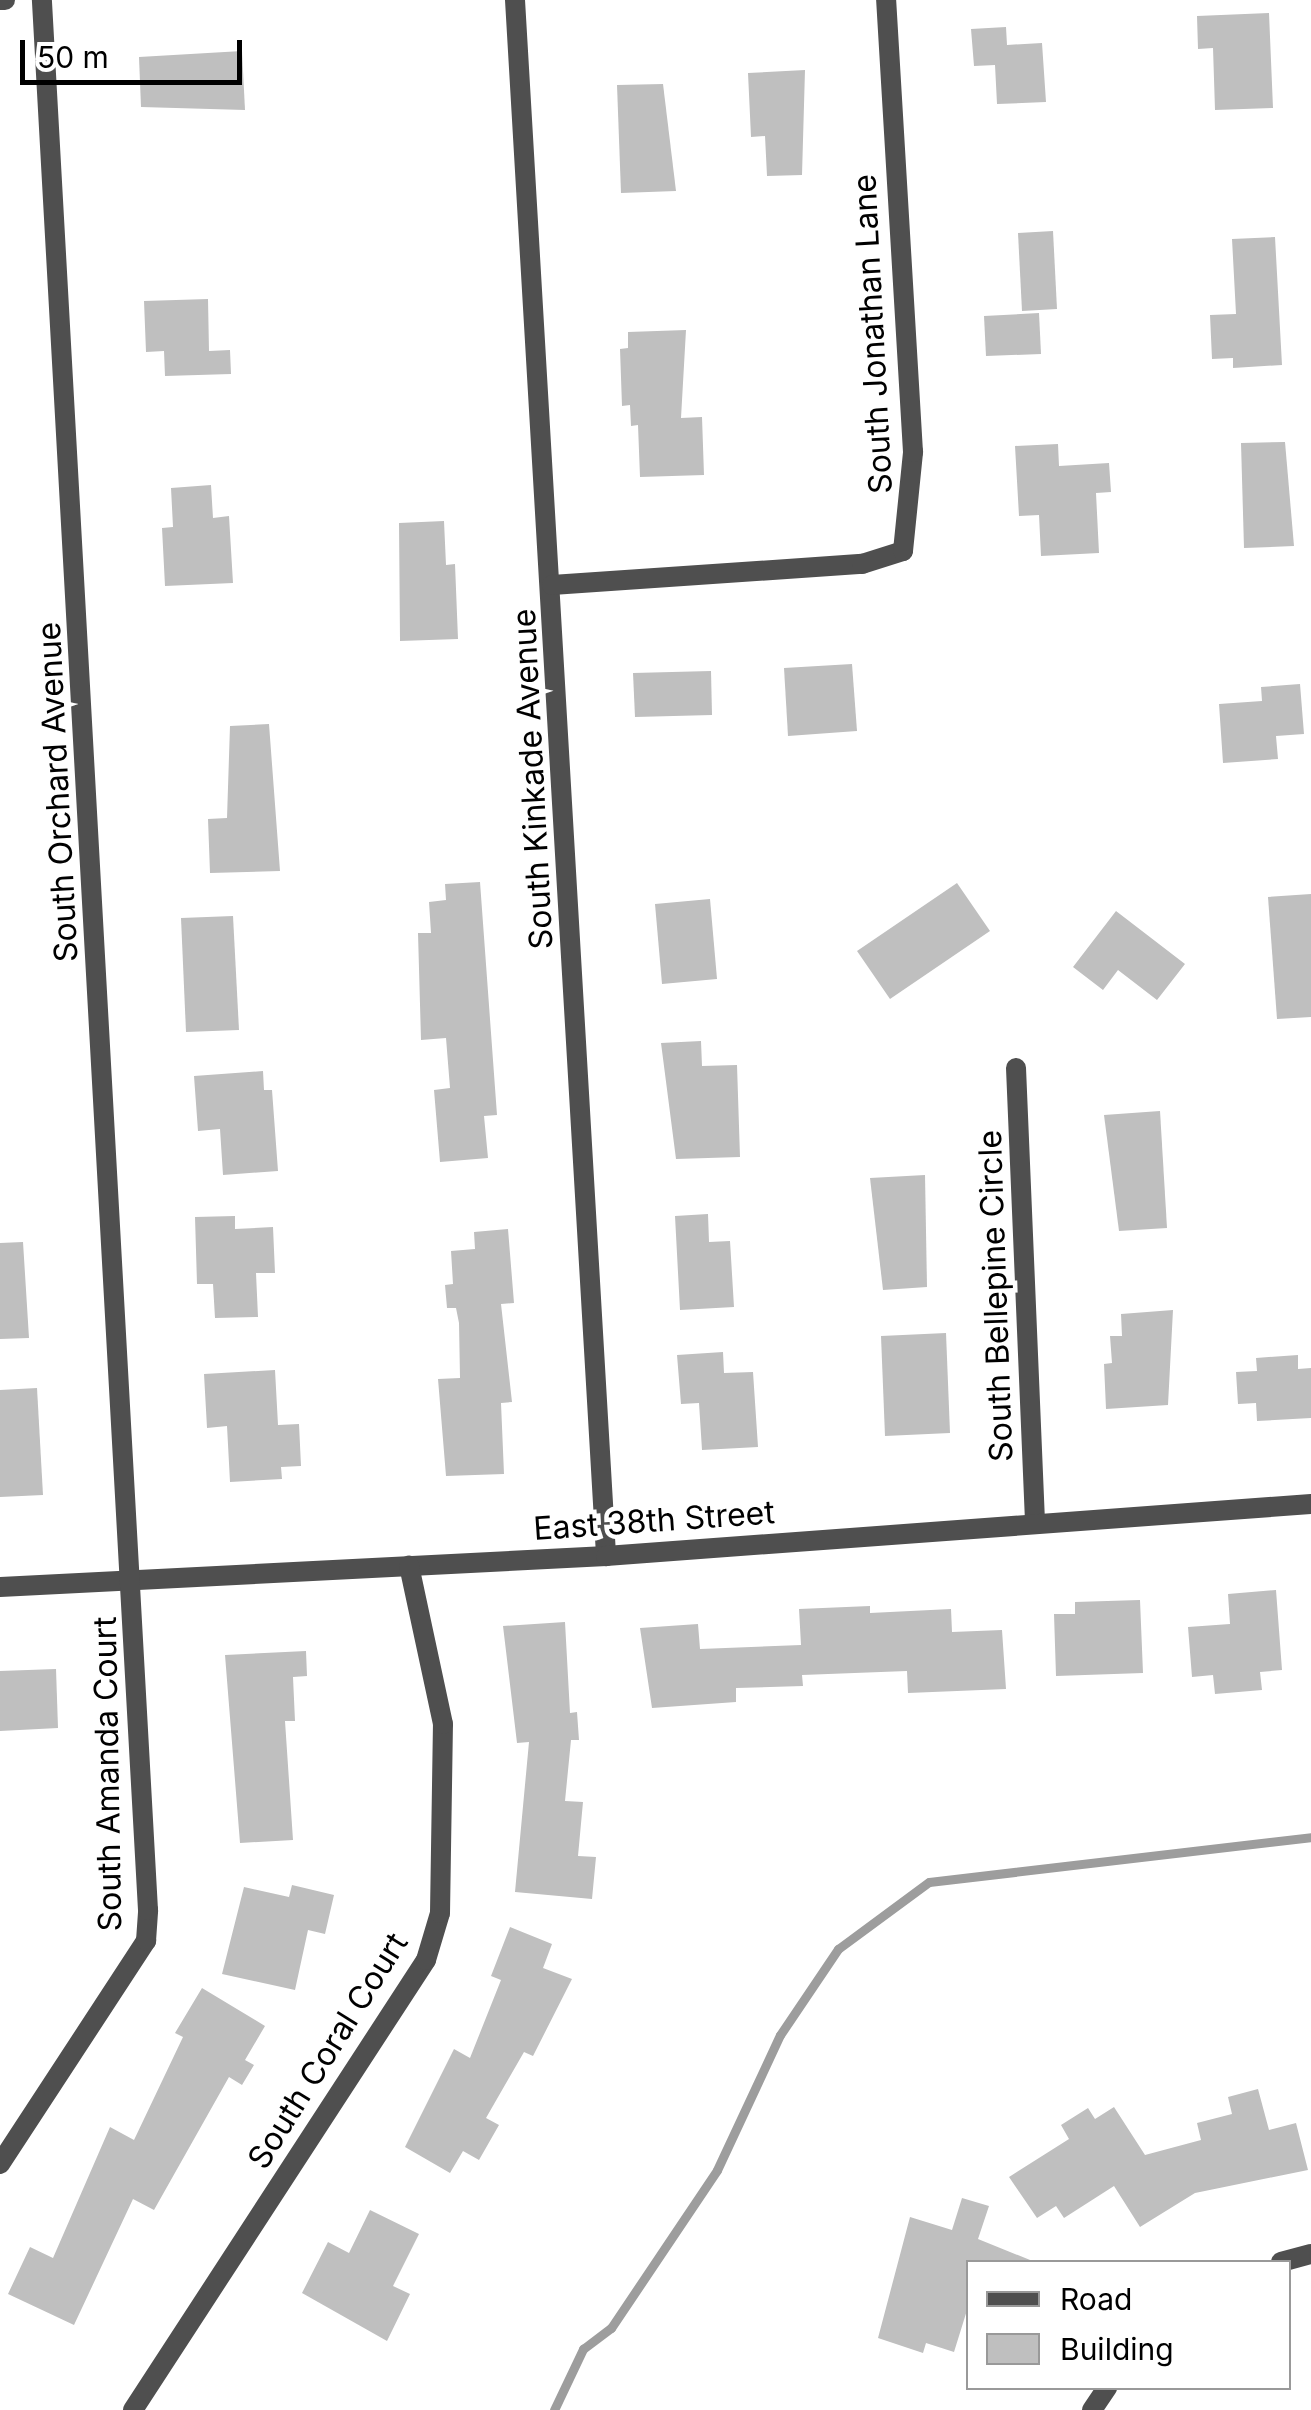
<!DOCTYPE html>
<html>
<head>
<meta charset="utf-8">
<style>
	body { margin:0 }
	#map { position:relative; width:1311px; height:2410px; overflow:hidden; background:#fff; font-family:Inter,sans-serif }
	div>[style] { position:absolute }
	.stream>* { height:9px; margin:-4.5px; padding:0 4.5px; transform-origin:4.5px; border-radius:4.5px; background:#9d9d9d }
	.building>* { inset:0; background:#bfbfbf }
	.minor>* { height:20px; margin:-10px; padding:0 10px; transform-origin:10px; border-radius:10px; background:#4f4f4f }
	span { translate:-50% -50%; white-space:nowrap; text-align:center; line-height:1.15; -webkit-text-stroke:9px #fff; paint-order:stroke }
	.street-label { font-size:32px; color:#000 }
	.legend { position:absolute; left:966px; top:2260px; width:325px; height:130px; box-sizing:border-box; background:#fff; border:2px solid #999; margin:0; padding:12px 18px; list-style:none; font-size:30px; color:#000 }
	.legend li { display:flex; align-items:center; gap:20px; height:50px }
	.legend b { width:50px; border:2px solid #999 }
	.scale { position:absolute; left:20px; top:40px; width:222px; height:45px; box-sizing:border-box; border:5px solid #000; border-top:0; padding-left:12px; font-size:30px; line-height:35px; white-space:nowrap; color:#000; -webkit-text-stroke:8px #fff; paint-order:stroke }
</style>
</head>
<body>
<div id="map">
	<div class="stream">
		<i style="left:554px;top:2410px;width:68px;rotate:-64.6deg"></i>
		<i style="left:583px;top:2349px;width:35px;rotate:-37deg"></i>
		<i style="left:611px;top:2328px;width:190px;rotate:-56.1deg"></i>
		<i style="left:717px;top:2170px;width:149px;rotate:-65deg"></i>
		<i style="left:780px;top:2035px;width:104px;rotate:-56deg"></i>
		<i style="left:838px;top:1949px;width:113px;rotate:-36.4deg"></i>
		<i style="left:929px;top:1882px;width:385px;rotate:-6.7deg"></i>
	</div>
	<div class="building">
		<i style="clip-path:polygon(1269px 13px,1273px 108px,1215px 110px,1213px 48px,1198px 49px,1197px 16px)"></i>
		<i style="clip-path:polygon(1006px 27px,1007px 45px,1042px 43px,1046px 102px,997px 104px,995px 65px,974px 66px,971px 29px)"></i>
		<i style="clip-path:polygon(242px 51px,245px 110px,141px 107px,139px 57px)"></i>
		<i style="clip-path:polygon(805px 70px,802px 175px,767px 176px,765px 136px,751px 137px,748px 73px)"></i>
		<i style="clip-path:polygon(663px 84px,676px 191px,621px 193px,617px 85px)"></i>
		<i style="clip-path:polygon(1053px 231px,1057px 309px,1022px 311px,1018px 233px)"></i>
		<i style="clip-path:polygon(1275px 237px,1282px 365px,1233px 368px,1233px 358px,1212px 359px,1210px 315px,1236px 314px,1232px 239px)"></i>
		<i style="clip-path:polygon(208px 299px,209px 351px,230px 350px,231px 374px,165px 376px,164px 351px,146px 352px,144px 301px)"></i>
		<i style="clip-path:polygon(1039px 313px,1041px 354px,986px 356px,984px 316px)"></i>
		<i style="clip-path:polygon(686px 330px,681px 418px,702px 417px,704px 475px,640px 477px,638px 425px,631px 426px,630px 405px,622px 406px,620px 349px,628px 348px,628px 332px)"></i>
		<i style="clip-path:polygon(1285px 442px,1294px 546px,1244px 548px,1241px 443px)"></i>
		<i style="clip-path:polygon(1058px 444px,1059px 466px,1109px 463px,1111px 492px,1096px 493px,1099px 553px,1041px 556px,1039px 515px,1019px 516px,1015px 446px)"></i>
		<i style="clip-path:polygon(211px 485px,213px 518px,229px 516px,233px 583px,165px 586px,162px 528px,173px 527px,171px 488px)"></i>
		<i style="clip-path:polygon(444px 521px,446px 565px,455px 564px,458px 639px,400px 641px,399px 523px)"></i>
		<i style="clip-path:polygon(852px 664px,857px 731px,788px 736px,784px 668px)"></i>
		<i style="clip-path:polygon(711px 671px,712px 715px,635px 717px,633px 673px)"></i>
		<i style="clip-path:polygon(1300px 684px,1304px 734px,1276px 736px,1278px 759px,1223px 763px,1219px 704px,1262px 701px,1261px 687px)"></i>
		<i style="clip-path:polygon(269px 724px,280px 871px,210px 873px,208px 819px,227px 818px,230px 726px)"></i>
		<i style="clip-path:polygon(480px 882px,497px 1115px,484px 1116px,488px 1158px,440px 1162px,434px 1090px,450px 1088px,446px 1038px,421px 1040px,418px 933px,431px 933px,429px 902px,446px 900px,445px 884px)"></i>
		<i style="clip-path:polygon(957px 883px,990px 931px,890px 999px,857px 951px)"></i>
		<i style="clip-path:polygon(1311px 894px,1311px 1017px,1277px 1019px,1268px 897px)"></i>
		<i style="clip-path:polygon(710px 899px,717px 979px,662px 984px,655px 904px)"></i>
		<i style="clip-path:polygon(1116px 911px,1185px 964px,1157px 1000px,1118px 970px,1103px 990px,1073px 967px)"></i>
		<i style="clip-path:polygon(233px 916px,239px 1030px,186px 1032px,181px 918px)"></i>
		<i style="clip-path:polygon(701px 1041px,702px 1066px,737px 1065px,740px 1157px,676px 1159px,661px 1043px)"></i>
		<i style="clip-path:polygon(263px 1071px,264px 1090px,272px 1090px,278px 1171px,223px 1175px,220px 1129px,198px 1131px,194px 1076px)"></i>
		<i style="clip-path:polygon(1160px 1111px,1167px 1228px,1119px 1231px,1104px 1115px)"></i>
		<i style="clip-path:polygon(925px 1175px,927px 1287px,883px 1290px,870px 1178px)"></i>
		<i style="clip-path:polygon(708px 1214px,709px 1242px,730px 1241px,734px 1307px,680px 1310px,675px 1216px)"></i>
		<i style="clip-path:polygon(235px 1216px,235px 1229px,273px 1227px,275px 1273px,256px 1273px,258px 1317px,215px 1318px,213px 1284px,197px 1284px,195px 1217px)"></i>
		<i style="clip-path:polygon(508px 1229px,514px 1303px,501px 1304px,512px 1402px,501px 1403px,504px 1474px,446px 1476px,438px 1379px,460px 1378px,459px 1323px,456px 1308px,447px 1308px,445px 1285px,453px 1284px,451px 1251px,475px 1249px,474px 1232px)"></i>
		<i style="clip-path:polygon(23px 1242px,29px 1338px,0 1339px,0 1243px)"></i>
		<i style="clip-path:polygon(1173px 1310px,1168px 1405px,1106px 1409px,1104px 1364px,1112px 1363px,1110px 1336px,1122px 1336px,1121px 1314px)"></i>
		<i style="clip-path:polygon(946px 1333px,950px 1433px,885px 1436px,881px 1336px)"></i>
		<i style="clip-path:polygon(723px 1352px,724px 1373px,753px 1372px,758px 1447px,702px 1450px,699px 1403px,681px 1404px,677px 1355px)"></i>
		<i style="clip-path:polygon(1298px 1355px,1298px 1369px,1311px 1368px,1311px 1418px,1257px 1421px,1256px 1403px,1238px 1404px,1236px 1372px,1257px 1371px,1256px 1358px)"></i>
		<i style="clip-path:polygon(275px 1370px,278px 1425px,299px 1424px,301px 1466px,281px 1467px,282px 1479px,230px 1482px,227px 1426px,207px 1428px,204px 1374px)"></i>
		<i style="clip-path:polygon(37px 1388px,43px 1495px,0 1497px,0 1390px)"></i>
		<i style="clip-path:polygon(1276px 1590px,1282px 1670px,1260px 1672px,1262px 1690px,1215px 1694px,1213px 1675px,1192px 1677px,1188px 1627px,1230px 1624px,1228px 1594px)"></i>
		<i style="clip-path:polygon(1140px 1600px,1143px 1673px,1056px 1676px,1054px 1614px,1075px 1614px,1075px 1602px)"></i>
		<i style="clip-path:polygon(870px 1606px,870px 1613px,951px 1609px,952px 1632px,1002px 1630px,1006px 1689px,908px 1693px,907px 1671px,802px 1675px,803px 1686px,736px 1688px,736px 1702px,652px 1708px,640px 1628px,698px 1624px,700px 1649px,801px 1645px,799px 1609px)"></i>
		<i style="clip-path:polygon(565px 1622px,570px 1713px,577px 1712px,579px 1740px,571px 1740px,565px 1801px,583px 1802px,578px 1856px,596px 1857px,592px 1899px,515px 1892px,529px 1742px,517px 1743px,503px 1626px)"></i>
		<i style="clip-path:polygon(306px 1651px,307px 1676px,293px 1677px,295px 1721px,285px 1721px,293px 1840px,240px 1843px,225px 1655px)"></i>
		<i style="clip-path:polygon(56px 1669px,58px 1728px,0 1731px,0 1671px)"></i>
		<i style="clip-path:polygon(292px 1885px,334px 1895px,325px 1934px,308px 1930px,295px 1990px,222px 1974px,244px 1887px,289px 1897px)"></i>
		<i style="clip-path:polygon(510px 1927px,552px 1944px,543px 1968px,572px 1979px,533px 2056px,524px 2052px,486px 2118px,499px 2125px,479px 2160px,463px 2151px,450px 2173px,405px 2147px,454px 2049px,470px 2058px,501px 1980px,491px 1976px)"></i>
		<i style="clip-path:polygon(202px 1988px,265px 2026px,245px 2060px,254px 2065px,242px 2085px,229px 2077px,154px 2210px,133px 2199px,74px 2325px,8px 2294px,30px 2247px,53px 2258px,110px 2127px,134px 2140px,183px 2037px,175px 2033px)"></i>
		<i style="clip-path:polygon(1258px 2089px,1269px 2130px,1296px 2123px,1308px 2170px,1195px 2193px,1140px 2227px,1114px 2186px,1064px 2218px,1056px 2206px,1037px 2218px,1009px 2177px,1069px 2139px,1061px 2125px,1088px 2108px,1095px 2119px,1114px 2107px,1145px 2155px,1201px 2140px,1197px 2123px,1232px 2114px,1228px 2097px)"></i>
		<i style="clip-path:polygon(962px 2198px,989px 2206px,978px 2239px,1035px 2262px,968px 2262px,968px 2307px,954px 2352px,926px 2343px,923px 2353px,878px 2338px,910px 2217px,952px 2230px)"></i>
		<i style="clip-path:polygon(370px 2210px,419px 2234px,393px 2286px,410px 2294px,387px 2341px,302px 2293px,328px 2242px,349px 2253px)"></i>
	</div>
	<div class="minor">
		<i style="left:0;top:0;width:5px"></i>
		<i style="left:515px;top:0;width:1559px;rotate:86.65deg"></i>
		<i style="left:552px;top:585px;width:311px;rotate:-3.9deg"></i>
		<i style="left:862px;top:564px;width:43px;rotate:-17.6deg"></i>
		<i style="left:903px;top:551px;width:100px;rotate:-84.2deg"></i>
		<i style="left:913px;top:452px;width:453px;rotate:-93.4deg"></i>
		<i style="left:1016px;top:1068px;width:454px;rotate:87.6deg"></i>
		<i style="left:0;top:1587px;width:607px;rotate:-2.93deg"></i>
		<i style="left:606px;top:1556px;width:707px;rotate:-4.22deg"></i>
		<i style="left:0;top:2164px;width:267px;rotate:-56.8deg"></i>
		<i style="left:146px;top:1941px;width:31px;rotate:-86deg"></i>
		<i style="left:148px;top:1910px;width:1913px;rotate:-93.18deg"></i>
		<i style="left:1281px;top:2262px;width:31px;rotate:-15deg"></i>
		<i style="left:133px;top:2410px;width:537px;rotate:-56.93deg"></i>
		<i style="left:426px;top:1960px;width:49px;rotate:-73.4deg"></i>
		<i style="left:440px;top:1913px;width:189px;rotate:-89.1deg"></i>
		<i style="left:443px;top:1724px;width:162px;rotate:-102.1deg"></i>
		<i style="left:1092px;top:2410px;width:27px;rotate:-56deg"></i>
	</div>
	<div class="street-label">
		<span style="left:873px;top:334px;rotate:-93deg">South Jonathan Lane</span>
		<span style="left:533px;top:779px;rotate:-93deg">South Kinkade Avenue</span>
		<span style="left:58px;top:792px;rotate:-93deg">South Orchard Avenue</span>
		<span style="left:996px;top:1296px;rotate:-92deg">South Bellepine Circle</span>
		<span style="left:654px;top:1521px;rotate:-4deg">East 38th Street</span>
		<span style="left:108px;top:1774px;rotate:-91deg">South Amanda Court</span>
		<span style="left:328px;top:2051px;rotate:-58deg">South Coral Court</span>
	</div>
	<ul class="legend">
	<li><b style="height:12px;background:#4f4f4f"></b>Road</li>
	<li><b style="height:28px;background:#bfbfbf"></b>Building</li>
	</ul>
	<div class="scale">50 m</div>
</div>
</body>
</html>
